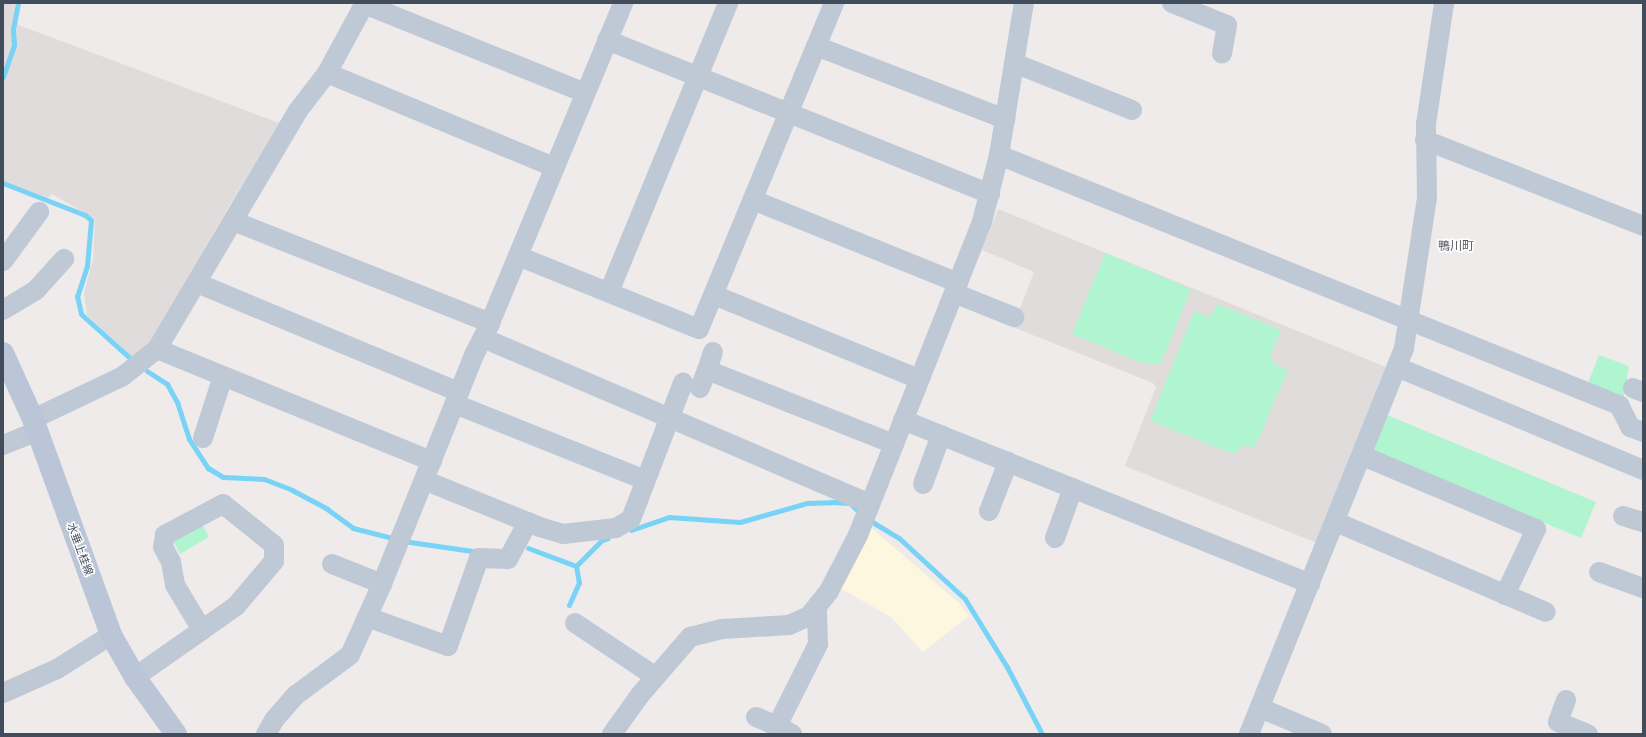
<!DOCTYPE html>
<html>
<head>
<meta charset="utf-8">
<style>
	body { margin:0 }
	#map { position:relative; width:1646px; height:737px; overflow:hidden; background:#eeebea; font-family:"PT Sans","Noto Sans JP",sans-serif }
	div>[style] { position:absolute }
	.commercial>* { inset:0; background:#fef7df }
	.education>* { inset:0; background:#e0dcdc }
	.green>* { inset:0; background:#b1f4d0 }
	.stream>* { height:5px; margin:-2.5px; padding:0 2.5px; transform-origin:2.5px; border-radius:2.5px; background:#79d3f6 }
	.street>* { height:20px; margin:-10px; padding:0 10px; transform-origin:10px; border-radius:10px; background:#bfc9d5 }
	.secondary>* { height:22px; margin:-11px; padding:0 11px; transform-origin:11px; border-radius:11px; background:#bac6d8 }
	span { translate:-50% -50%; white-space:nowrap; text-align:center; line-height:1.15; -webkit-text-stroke:3px #fff; paint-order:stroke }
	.street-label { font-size:11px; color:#414d5a }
	.neighbourhood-label { font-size:12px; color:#575b61 }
	.frame { position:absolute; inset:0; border:4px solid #414d5a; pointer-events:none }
</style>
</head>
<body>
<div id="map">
	<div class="commercial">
		<i style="clip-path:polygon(868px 525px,959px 603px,969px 616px,923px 652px,891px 617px,836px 586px)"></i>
	</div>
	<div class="education">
		<i style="clip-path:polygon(3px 3px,17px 3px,16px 24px,279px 123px,226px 211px,148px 347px,134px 359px,87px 315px,84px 293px,93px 259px,95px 219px,52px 194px,48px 198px,3px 181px)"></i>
		<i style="clip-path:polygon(998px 209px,1386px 367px,1317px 543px,1125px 466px,1156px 387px,1153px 383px,1013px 327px,1034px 272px,982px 250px)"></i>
	</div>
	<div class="green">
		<i style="clip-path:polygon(1105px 253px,1191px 289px,1161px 363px,1142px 363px,1072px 334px)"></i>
		<i style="clip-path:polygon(1217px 304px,1281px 330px,1271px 354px,1274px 364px,1288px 370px,1255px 447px,1244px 446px,1233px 454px,1150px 421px,1194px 311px,1211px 317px)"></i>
		<i style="clip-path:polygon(1599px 355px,1629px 366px,1624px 396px,1588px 383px)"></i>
		<i style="clip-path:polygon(1387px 415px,1596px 502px,1581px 538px,1372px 452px)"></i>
		<i style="clip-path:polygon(200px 520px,209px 537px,180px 554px,174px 542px,177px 533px)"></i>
	</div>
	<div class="stream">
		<i style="left:3px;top:77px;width:34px;rotate:-71deg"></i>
		<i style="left:14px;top:45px;width:16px;rotate:-94deg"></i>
		<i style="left:13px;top:29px;width:26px;rotate:-79deg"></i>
		<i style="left:3px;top:183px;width:88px;rotate:21.3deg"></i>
		<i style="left:85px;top:215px;width:8px;rotate:40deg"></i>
		<i style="left:91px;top:220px;width:46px;rotate:95deg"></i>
		<i style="left:87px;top:266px;width:32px;rotate:108deg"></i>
		<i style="left:77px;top:296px;width:18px;rotate:77deg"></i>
		<i style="left:81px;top:314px;width:69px;rotate:42deg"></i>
		<i style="left:147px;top:371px;width:24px;rotate:33deg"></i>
		<i style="left:167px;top:384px;width:21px;rotate:61deg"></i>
		<i style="left:177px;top:402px;width:39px;rotate:72deg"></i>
		<i style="left:189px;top:439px;width:35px;rotate:57deg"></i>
		<i style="left:208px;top:468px;width:17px;rotate:31deg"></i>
		<i style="left:223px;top:477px;width:41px;rotate:2.8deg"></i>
		<i style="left:264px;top:479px;width:30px;rotate:21deg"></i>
		<i style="left:292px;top:490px;width:40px;rotate:28deg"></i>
		<i style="left:327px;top:509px;width:32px;rotate:36deg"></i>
		<i style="left:353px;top:528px;width:44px;rotate:14.3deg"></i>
		<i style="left:869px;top:520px;width:35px;rotate:31deg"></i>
		<i style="left:899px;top:538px;width:90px;rotate:42.7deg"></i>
		<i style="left:965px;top:599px;width:80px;rotate:58.3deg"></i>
		<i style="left:1007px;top:667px;width:76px;rotate:62.4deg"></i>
		<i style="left:631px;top:530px;width:40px;rotate:-18.9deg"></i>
		<i style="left:669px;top:517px;width:71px;rotate:4deg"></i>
		<i style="left:740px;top:522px;width:70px;rotate:-15.8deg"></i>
		<i style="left:807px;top:503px;width:24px;rotate:-2deg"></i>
		<i style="left:831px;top:502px;width:19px;rotate:3deg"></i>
		<i style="left:850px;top:503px;width:16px;rotate:45deg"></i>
		<i style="left:403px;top:541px;width:77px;rotate:8.2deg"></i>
		<i style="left:528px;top:548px;width:51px;rotate:20.6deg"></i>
		<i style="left:576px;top:566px;width:37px;rotate:-45deg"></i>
		<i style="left:602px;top:540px;width:6px;rotate:-18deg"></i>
		<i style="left:569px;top:605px;width:24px;rotate:-66deg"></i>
		<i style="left:579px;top:583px;width:17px;rotate:-100deg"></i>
	</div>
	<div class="street">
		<i style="left:1172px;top:3px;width:59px;rotate:21.8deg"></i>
		<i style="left:1227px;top:25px;width:29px;rotate:100deg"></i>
		<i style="left:364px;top:4px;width:238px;rotate:21.9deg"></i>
		<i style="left:607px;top:40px;width:413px;rotate:21.9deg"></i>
		<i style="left:816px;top:46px;width:203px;rotate:21.1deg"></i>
		<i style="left:1014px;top:63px;width:127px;rotate:21.7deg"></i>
		<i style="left:327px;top:73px;width:246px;rotate:22.5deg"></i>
		<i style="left:1425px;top:140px;width:234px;rotate:21.5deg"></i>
		<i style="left:999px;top:155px;width:669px;rotate:21.96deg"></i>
		<i style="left:1619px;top:405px;width:25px;rotate:63deg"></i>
		<i style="left:1630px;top:427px;width:14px;rotate:21deg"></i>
		<i style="left:753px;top:200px;width:221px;rotate:22deg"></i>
		<i style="left:233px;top:221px;width:277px;rotate:21.6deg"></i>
		<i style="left:518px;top:256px;width:195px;rotate:22deg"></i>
		<i style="left:699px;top:329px;width:353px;rotate:-67.5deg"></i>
		<i style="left:3px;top:261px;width:61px;rotate:-53.7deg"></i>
		<i style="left:197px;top:283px;width:284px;rotate:22.6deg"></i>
		<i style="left:609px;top:292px;width:313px;rotate:-67.6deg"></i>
		<i style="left:954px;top:293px;width:65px;rotate:21.8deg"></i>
		<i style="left:714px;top:295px;width:222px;rotate:22.3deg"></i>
		<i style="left:3px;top:310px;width:39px;rotate:-31deg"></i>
		<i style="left:36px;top:290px;width:42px;rotate:-47.9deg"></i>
		<i style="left:483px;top:338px;width:421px;rotate:23.2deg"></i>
		<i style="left:157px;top:349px;width:297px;rotate:22.2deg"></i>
		<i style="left:713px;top:352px;width:19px;rotate:108deg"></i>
		<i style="left:707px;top:370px;width:201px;rotate:21.6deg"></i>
		<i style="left:1397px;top:367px;width:267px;rotate:22.7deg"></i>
		<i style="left:700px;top:388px;width:19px;rotate:-69deg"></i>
		<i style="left:1633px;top:388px;width:11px;rotate:22deg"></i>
		<i style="left:455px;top:404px;width:205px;rotate:21.8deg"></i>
		<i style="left:33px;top:419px;width:100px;rotate:-25.5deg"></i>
		<i style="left:123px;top:376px;width:43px;rotate:-38.5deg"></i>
		<i style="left:157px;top:349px;width:275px;rotate:-59.4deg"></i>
		<i style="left:297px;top:112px;width:49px;rotate:-52.4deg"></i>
		<i style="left:327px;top:73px;width:80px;rotate:-61.5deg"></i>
		<i style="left:903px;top:420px;width:439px;rotate:21.9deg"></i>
		<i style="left:203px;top:438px;width:65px;rotate:-72.1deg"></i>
		<i style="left:3px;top:445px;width:37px;rotate:-22deg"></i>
		<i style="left:1363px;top:456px;width:188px;rotate:22.9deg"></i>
		<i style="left:1536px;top:529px;width:73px;rotate:115.2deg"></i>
		<i style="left:424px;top:480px;width:125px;rotate:22.1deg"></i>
		<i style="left:540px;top:527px;width:24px;rotate:17deg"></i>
		<i style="left:563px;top:534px;width:53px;rotate:-6.5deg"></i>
		<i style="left:616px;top:528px;width:17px;rotate:-31deg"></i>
		<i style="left:631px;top:519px;width:146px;rotate:-69.1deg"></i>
		<i style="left:923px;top:484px;width:52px;rotate:-69.8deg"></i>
		<i style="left:989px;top:511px;width:53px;rotate:-68.8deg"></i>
		<i style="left:1623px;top:516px;width:21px;rotate:17deg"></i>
		<i style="left:1336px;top:522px;width:228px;rotate:23.2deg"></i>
		<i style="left:1055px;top:538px;width:53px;rotate:-70.2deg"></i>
		<i style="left:332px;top:564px;width:54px;rotate:21.8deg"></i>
		<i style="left:1599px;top:572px;width:47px;rotate:20deg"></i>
		<i style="left:367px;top:617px;width:86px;rotate:19.7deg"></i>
		<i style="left:448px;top:646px;width:93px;rotate:-70.6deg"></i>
		<i style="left:479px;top:558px;width:29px;rotate:2deg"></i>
		<i style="left:508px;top:559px;width:42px;rotate:-61.6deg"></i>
		<i style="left:575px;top:623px;width:97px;rotate:33.7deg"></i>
		<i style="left:135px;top:677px;width:82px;rotate:-35deg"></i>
		<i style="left:202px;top:630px;width:42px;rotate:-35.2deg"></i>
		<i style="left:236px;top:606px;width:59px;rotate:-49.8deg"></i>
		<i style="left:274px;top:561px;width:16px;rotate:-90deg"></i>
		<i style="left:274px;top:545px;width:65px;rotate:-141.2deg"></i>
		<i style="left:223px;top:504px;width:66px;rotate:151.9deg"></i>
		<i style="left:165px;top:535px;width:12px;rotate:99deg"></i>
		<i style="left:163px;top:547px;width:17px;rotate:62deg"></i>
		<i style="left:171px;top:562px;width:23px;rotate:80deg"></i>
		<i style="left:175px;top:585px;width:52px;rotate:59deg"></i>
		<i style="left:3px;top:693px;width:59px;rotate:-24deg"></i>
		<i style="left:57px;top:669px;width:64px;rotate:-32.2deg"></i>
		<i style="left:1566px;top:700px;width:23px;rotate:110deg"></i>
		<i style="left:1558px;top:722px;width:32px;rotate:22deg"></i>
		<i style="left:1260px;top:708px;width:67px;rotate:22.8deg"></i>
		<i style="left:756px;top:717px;width:23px;rotate:23deg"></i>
		<i style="left:777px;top:726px;width:92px;rotate:-63.4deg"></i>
		<i style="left:818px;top:644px;width:36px;rotate:-92deg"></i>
		<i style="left:777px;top:726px;width:17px;rotate:28deg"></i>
		<i style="left:266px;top:734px;width:16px;rotate:-60deg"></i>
		<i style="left:274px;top:720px;width:33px;rotate:-49deg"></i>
		<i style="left:296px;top:695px;width:67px;rotate:-36.5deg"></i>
		<i style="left:350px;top:655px;width:78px;rotate:-65.7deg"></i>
		<i style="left:382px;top:584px;width:249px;rotate:-68.1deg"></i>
		<i style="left:475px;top:353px;width:34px;rotate:-63deg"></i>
		<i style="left:490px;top:323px;width:347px;rotate:-67.4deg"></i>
		<i style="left:612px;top:734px;width:48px;rotate:-54.3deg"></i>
		<i style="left:640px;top:695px;width:77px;rotate:-49.2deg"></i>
		<i style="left:690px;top:637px;width:33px;rotate:-14deg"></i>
		<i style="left:722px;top:629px;width:67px;rotate:-3.4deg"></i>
		<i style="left:789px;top:625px;width:22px;rotate:-24deg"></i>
		<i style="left:809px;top:616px;width:32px;rotate:-51deg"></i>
		<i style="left:829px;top:591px;width:63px;rotate:-62.6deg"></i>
		<i style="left:858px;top:535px;width:337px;rotate:-68.4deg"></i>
		<i style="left:982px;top:222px;width:69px;rotate:-75.8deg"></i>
		<i style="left:999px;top:155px;width:154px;rotate:-80.7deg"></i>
		<i style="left:1249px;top:734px;width:416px;rotate:-68.1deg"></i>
		<i style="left:1404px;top:348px;width:152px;rotate:-81.3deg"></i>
		<i style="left:1427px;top:198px;width:74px;rotate:-90.8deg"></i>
		<i style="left:1426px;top:124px;width:122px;rotate:-81.5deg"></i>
	</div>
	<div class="secondary">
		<i style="left:3px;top:353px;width:72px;rotate:65.6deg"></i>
		<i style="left:33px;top:419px;width:230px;rotate:70.1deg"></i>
		<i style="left:111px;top:635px;width:48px;rotate:60.3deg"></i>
		<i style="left:135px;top:677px;width:70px;rotate:54.3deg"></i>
	</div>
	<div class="street-label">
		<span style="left:80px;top:549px;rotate:70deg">水垂上桂線</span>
	</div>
	<div class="neighbourhood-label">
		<span style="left:1456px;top:246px">鴨川町</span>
	</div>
	<div class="frame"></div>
</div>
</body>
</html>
